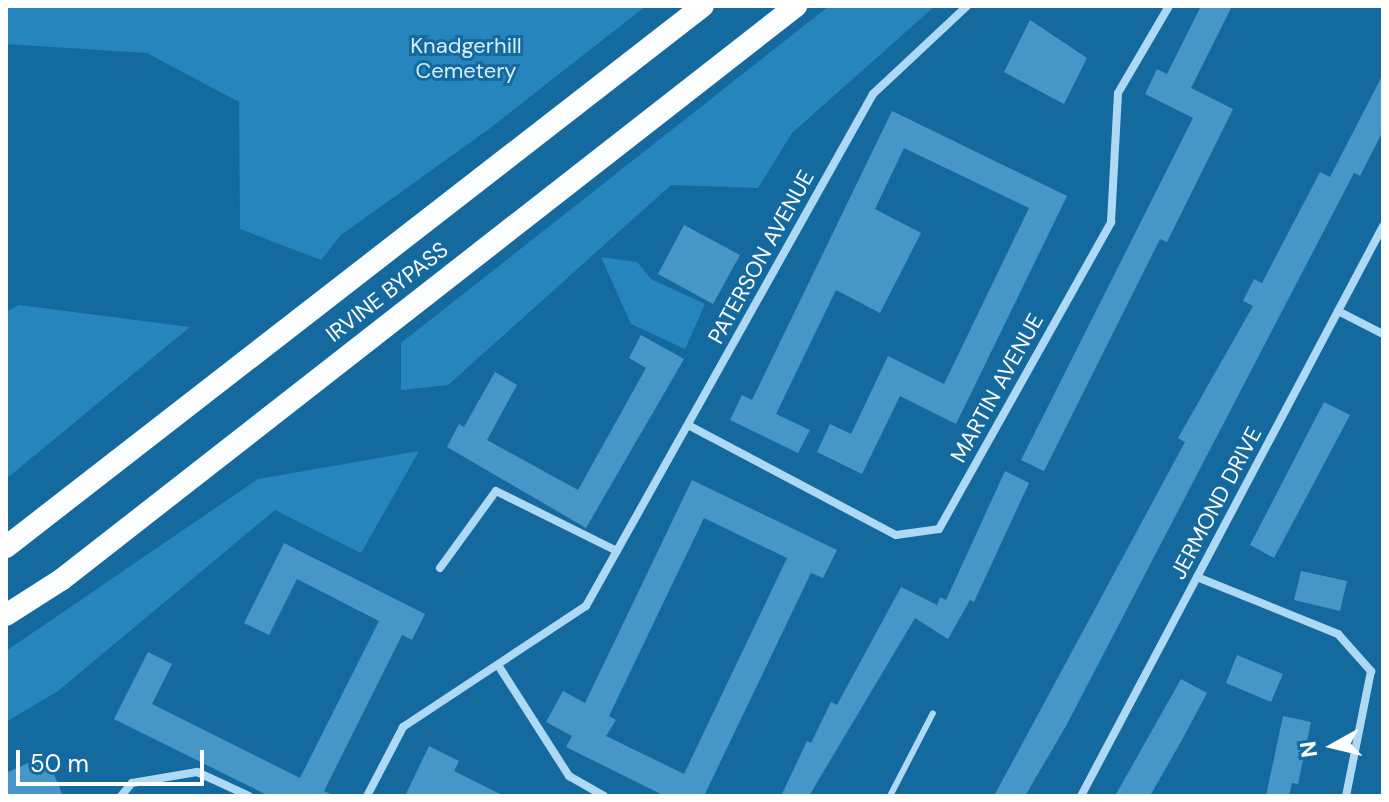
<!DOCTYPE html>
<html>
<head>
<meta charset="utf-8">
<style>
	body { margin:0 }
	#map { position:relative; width:1389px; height:802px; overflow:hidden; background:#14699f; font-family:"DM Sans",sans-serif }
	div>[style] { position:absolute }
	.green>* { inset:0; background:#2785bd }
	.building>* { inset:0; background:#4697c8 }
	.service>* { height:6px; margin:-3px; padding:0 3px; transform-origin:3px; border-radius:3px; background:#add9f4 }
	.minor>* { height:8px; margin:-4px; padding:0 4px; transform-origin:4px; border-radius:4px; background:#add9f4 }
	.trunk>* { height:22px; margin:-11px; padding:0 11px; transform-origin:11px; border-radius:11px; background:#fcfeff }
	span { translate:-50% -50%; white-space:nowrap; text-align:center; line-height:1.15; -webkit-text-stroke:6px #14699f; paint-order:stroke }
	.park-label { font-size:22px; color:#d5eefd }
	.street-label { font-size:22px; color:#fff }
	.frame { position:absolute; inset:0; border:8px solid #fff; pointer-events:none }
	.north { position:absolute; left:1293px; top:706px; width:80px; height:80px; -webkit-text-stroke:6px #14699f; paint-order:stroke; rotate:262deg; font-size:22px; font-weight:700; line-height:32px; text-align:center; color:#fff }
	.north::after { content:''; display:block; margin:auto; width:28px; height:36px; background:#fff; clip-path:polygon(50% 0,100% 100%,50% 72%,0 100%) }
	.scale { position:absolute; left:16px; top:750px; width:188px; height:36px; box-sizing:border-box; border:4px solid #fff; border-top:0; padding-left:10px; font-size:24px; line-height:28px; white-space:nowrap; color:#fff; -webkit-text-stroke:6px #14699f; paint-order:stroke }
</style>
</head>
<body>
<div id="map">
	<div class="green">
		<i style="clip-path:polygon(6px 6px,646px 6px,489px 129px,341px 235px,321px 260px,240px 229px,239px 102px,147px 53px,6px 44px)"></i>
		<i style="clip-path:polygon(829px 6px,935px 6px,792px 133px,758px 188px,671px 185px,448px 385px,401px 390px,401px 343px)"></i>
		<i style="clip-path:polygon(601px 257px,637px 262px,651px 279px,705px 304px,685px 349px,631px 324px)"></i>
		<i style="clip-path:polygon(19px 305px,190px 327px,6px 479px,6px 312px)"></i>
		<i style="clip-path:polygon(419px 451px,361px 553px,275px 510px,58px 691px,6px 722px,6px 651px,258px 479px)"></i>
	</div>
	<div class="building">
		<i style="clip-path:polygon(1201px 6px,1232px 6px,1191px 88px,1233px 109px,1167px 242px,1160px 239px,1044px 471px,1021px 460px,1193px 118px,1145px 94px,1157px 69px,1167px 74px)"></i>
		<i style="clip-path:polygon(1030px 20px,1087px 58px,1064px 104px,1004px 72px)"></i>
		<i style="clip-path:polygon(1383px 74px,1383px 131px,1360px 176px,1354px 173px,1066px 726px,1025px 796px,994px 796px,1185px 442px,1178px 438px,1253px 306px,1243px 301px,1254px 279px,1262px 283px,1320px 172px,1330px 177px)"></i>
		<i style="clip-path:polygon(892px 111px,1067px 196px,956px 424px,900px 396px,862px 474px,817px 452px,830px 424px,851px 434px,888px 356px,944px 384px,1029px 208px,904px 148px,875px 209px,921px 233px,880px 313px,836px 290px,776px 414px,810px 430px,798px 453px,730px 420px,742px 395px,752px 400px)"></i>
		<i style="clip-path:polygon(684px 225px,740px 255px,713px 304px,658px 274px)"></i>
		<i style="clip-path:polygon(641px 335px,684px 359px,586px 528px,447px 447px,459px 424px,464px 427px,495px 372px,517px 385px,487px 440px,578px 490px,646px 368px,629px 358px)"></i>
		<i style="clip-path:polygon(1324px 402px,1350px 415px,1274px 558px,1250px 545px)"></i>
		<i style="clip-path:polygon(1005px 471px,1029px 483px,974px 602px,970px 600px,948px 639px,915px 618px,809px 796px,781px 796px,807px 741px,811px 743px,831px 702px,837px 705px,901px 587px,937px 605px,940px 597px,946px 600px)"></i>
		<i style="clip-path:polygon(evenodd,692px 480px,837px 550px,823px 578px,811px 573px,704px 796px,665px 796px,566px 747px,572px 736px,546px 722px,563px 691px,585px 703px,692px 480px,704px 518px,787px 558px,684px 774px,606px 736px,616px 720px,609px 716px,704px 518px)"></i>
		<i style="clip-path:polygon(284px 543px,425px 614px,412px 640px,402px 635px,324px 791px,335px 796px,269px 796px,114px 719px,148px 652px,172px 664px,152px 704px,300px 778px,379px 621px,297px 579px,269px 635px,244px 623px)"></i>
		<i style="clip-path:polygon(1301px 571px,1347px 581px,1340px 611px,1294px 600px)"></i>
		<i style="clip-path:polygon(1237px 655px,1283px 674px,1271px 702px,1226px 683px)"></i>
		<i style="clip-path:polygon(1181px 679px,1207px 693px,1183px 738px,1150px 796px,1115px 796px)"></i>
		<i style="clip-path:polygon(1283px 716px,1311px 722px,1298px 784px,1292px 783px,1289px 796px,1266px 796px)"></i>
		<i style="clip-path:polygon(429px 746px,459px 761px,454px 771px,504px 796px,405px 796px)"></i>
		<i style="clip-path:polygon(46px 755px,63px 796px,6px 796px,6px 773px)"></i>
	</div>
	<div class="service">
		<i style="left:890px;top:796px;width:93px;rotate:-62.6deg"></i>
	</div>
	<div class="minor">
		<i style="left:1338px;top:311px;width:51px;rotate:27.1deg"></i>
		<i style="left:688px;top:425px;width:235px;rotate:27.9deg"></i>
		<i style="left:896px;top:535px;width:43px;rotate:-7.9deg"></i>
		<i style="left:939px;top:529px;width:352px;rotate:-60.7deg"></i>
		<i style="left:1111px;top:222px;width:129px;rotate:-86.9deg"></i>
		<i style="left:1118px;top:93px;width:101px;rotate:-59.6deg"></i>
		<i style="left:440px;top:568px;width:95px;rotate:-54deg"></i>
		<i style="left:496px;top:491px;width:135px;rotate:26.4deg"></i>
		<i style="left:1197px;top:577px;width:152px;rotate:22deg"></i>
		<i style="left:1338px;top:634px;width:50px;rotate:48.3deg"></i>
		<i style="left:1371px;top:671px;width:127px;rotate:101.3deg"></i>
		<i style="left:498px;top:665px;width:132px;rotate:57.4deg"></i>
		<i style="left:569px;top:776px;width:40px;rotate:29.7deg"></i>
		<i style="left:121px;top:796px;width:17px;rotate:-50deg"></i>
		<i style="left:132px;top:783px;width:66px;rotate:-9.6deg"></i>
		<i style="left:197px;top:772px;width:57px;rotate:24.8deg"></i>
		<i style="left:367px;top:796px;width:78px;rotate:-62.4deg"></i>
		<i style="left:403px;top:727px;width:219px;rotate:-33.5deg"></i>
		<i style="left:586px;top:606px;width:587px;rotate:-60.73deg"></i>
		<i style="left:873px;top:94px;width:129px;rotate:-43.1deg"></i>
		<i style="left:1081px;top:796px;width:645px;rotate:-62.08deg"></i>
	</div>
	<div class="trunk">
		<i style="left:6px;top:547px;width:882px;rotate:-37.82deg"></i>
		<i style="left:6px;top:615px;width:65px;rotate:-32.5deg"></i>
		<i style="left:61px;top:580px;width:933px;rotate:-37.99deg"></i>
	</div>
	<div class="park-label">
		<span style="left:466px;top:58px">Knadgerhill<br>Cemetery</span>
	</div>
	<div class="street-label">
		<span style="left:761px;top:257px;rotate:-61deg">PATERSON AVENUE</span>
		<span style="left:387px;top:292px;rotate:-38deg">IRVINE BYPASS</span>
		<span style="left:997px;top:388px;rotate:-61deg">MARTIN AVENUE</span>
		<span style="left:1216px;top:503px;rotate:-62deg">JERMOND DRIVE</span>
	</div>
	<div class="frame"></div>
	<div class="north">N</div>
	<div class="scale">50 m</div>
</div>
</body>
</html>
